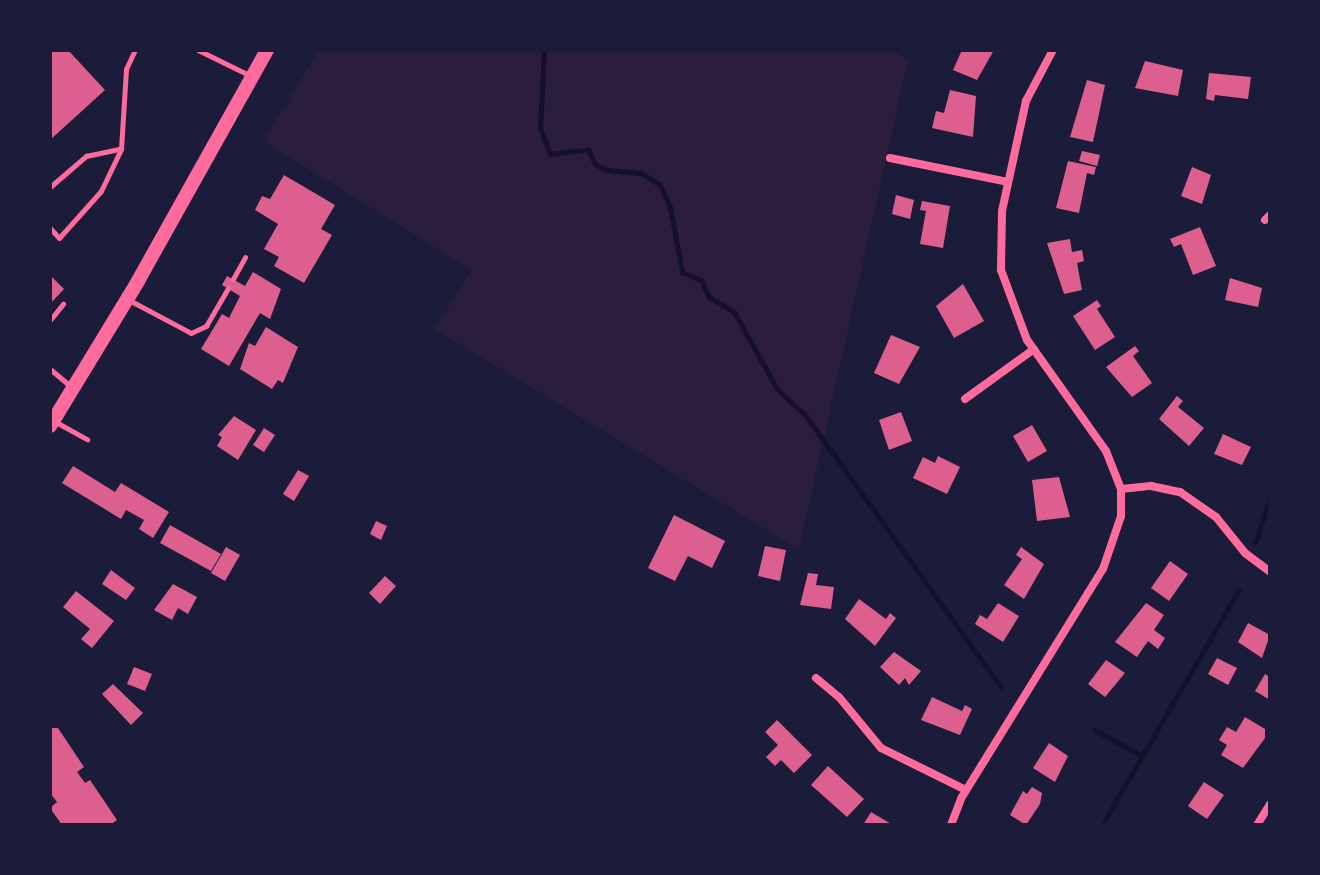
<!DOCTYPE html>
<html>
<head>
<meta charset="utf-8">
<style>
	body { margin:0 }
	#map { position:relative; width:1320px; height:875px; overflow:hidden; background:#1b1b3a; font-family:Roboto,sans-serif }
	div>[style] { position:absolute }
	.green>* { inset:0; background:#2a1e3b }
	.stream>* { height:5px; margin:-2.5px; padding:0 2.5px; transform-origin:2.5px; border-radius:2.5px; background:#12122b }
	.building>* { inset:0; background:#dd5f8e }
	.service>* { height:5px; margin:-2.5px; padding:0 2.5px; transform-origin:2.5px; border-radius:2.5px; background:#ff6b9d }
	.minor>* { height:8px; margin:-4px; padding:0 4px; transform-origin:4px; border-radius:4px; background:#ff6b9d }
	.secondary>* { height:14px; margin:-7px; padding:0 7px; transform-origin:7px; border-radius:7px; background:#ff6b9d }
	span { translate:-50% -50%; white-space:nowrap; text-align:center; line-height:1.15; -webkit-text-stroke:8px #1b1b3a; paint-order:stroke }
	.frame { position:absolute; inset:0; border:52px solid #1b1b3a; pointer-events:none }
</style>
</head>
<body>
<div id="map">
	<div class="green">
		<i style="clip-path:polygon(319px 50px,892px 50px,908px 60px,799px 549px,434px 329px,472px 270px,263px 141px)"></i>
	</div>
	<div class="stream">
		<i style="left:544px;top:50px;width:78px;rotate:92.9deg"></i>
		<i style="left:540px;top:128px;width:28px;rotate:69deg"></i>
		<i style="left:550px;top:154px;width:38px;rotate:-7deg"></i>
		<i style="left:588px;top:149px;width:17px;rotate:65deg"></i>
		<i style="left:595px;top:164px;width:13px;rotate:27deg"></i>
		<i style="left:607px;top:170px;width:34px;rotate:5deg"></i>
		<i style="left:641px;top:173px;width:22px;rotate:32deg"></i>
		<i style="left:660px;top:185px;width:24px;rotate:66deg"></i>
		<i style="left:670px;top:207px;width:66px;rotate:79.5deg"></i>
		<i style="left:682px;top:272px;width:21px;rotate:23deg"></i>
		<i style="left:701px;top:280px;width:19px;rotate:65deg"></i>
		<i style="left:709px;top:297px;width:29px;rotate:31deg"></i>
		<i style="left:734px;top:312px;width:88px;rotate:60.8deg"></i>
		<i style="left:777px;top:389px;width:40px;rotate:43deg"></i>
		<i style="left:806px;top:416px;width:334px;rotate:54.3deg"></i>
		<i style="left:1255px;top:543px;width:47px;rotate:-71.6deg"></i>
		<i style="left:1095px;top:730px;width:51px;rotate:29.1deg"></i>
		<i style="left:1102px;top:825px;width:272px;rotate:-59.8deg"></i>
	</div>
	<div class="building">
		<i style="clip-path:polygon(50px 50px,68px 50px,105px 90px,50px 140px)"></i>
		<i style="clip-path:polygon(962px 50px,994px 50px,977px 80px,953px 70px)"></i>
		<i style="clip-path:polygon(1145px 61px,1183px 70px,1178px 96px,1135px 88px)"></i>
		<i style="clip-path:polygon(1209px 73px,1251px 77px,1248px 99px,1215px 95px,1214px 101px,1206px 99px)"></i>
		<i style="clip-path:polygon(1087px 80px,1105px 85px,1093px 142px,1070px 137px)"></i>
		<i style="clip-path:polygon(950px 90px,976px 96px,973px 137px,932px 128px,936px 111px,944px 113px)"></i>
		<i style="clip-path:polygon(1082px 151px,1100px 155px,1097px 166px,1079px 161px)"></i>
		<i style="clip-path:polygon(1068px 161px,1096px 167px,1094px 175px,1087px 173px,1079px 213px,1056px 208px)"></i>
		<i style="clip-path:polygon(1192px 167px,1211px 175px,1202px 204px,1181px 196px)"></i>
		<i style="clip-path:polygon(284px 175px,335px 205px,321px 229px,332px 235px,304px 283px,274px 266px,279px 257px,264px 249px,278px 224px,255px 210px,262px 196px,270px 199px)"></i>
		<i style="clip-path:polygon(896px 195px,914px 200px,910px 219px,892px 214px)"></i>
		<i style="clip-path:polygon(922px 201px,950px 206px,943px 248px,920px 244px,926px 211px,920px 210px)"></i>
		<i style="clip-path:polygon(1200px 227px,1216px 266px,1193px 275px,1181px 244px,1174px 247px,1170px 239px)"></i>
		<i style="clip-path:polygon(1070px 239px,1072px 252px,1082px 250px,1084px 261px,1077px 263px,1082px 290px,1064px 294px,1047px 243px)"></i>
		<i style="clip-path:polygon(253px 272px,281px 289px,270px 319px,260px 313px,229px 366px,201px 349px,222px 314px,229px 318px,240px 296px,222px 285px,227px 276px,245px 286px)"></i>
		<i style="clip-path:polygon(50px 275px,64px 289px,50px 304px)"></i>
		<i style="clip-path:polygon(1230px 278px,1262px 288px,1258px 307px,1225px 300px)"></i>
		<i style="clip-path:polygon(963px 284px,984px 321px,954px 338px,936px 306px)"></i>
		<i style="clip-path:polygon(1097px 300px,1101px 306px,1097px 309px,1115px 337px,1095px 350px,1073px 316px)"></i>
		<i style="clip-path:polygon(266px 327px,298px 347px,283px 383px,278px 380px,272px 389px,240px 369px,249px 343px,255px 346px)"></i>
		<i style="clip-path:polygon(891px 335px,920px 347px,899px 384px,874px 373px)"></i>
		<i style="clip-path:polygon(1135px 346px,1139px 351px,1133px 356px,1152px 383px,1132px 397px,1106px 367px)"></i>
		<i style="clip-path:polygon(1177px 396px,1183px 401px,1178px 407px,1204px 428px,1189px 446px,1159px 419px)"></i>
		<i style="clip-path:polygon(901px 412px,912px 441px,889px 450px,879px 420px)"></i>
		<i style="clip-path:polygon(234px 416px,256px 430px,238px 460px,217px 446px,222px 437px,218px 435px)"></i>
		<i style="clip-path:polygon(1032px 425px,1047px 451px,1028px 462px,1013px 436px)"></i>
		<i style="clip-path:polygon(264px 428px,275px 435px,264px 452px,253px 445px)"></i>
		<i style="clip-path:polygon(1223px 434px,1251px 447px,1242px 465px,1214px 454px)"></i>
		<i style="clip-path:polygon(938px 456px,960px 467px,947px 494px,913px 478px,923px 457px,935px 463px)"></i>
		<i style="clip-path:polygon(73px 466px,115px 492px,121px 483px,169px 512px,153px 538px,139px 529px,144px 520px,126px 510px,121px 519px,62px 483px)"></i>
		<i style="clip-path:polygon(298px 470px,309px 476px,294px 501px,283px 494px)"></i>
		<i style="clip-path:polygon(1059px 477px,1070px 517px,1037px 521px,1032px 480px)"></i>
		<i style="clip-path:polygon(674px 515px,725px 541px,712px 568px,688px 556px,675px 581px,648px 568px)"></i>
		<i style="clip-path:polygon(376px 521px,387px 526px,381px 540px,370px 534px)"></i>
		<i style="clip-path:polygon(170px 525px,221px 554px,211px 571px,160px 543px)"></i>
		<i style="clip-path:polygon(765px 546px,786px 550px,780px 581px,758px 576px)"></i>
		<i style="clip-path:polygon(226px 547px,240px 555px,225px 581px,211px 573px)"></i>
		<i style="clip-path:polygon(1021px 547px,1044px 564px,1024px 599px,1004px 585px,1022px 559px,1016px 555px)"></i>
		<i style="clip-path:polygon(1170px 561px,1188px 574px,1169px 601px,1151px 588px)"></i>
		<i style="clip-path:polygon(111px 570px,135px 588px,126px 600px,102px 584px)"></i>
		<i style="clip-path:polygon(808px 573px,818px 574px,816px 585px,834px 587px,831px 609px,800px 605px)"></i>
		<i style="clip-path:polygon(385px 576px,396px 586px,380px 604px,369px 593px)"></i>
		<i style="clip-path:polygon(173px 584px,197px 597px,188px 614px,178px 608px,172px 620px,154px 610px)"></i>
		<i style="clip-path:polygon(76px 591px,114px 621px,92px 648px,81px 639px,90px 629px,63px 607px)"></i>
		<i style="clip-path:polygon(859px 599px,886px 619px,890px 613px,896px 618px,875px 646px,845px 619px)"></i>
		<i style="clip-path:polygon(998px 603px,1019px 616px,1003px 642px,975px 624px,980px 615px,987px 619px)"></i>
		<i style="clip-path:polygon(1146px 603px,1164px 615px,1154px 630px,1165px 638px,1158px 649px,1148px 641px,1137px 657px,1115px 642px)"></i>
		<i style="clip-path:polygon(1248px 623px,1270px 635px,1262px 658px,1238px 642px)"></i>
		<i style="clip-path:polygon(894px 652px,921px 671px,909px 685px,905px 678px,899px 685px,880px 667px)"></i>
		<i style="clip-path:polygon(1217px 658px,1237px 668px,1228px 685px,1208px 674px)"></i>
		<i style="clip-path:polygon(1106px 660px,1125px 673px,1105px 697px,1088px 684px)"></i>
		<i style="clip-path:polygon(134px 667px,152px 674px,145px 691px,127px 684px)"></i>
		<i style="clip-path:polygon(1265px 674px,1270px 677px,1270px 700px,1255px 691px)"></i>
		<i style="clip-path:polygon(113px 684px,143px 713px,131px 725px,102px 694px)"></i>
		<i style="clip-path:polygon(932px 697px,962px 711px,965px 705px,972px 709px,960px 735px,921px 720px)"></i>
		<i style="clip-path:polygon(1245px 717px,1265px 729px,1265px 738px,1243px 768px,1221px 755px,1227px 745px,1219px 740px,1227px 727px,1236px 732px)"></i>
		<i style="clip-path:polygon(777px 720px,812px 755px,794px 773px,781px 760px,775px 766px,766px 757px,778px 745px,765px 732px)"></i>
		<i style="clip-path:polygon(50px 728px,58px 728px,84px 767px,77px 772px,85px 783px,90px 780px,117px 820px,110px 825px,62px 825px,50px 808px,57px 802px,50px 793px)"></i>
		<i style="clip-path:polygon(1049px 743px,1068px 756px,1055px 782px,1033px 768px)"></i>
		<i style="clip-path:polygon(828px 766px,864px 799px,847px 817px,811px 785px)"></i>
		<i style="clip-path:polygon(1204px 782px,1224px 795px,1207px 819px,1188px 806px)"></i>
		<i style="clip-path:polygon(1032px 787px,1042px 793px,1040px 804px,1026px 825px,1010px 815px,1023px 791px,1027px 794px)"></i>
		<i style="clip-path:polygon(871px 812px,893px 825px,863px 825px)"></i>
	</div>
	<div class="service">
		<i style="left:198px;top:50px;width:59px;rotate:26.1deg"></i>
		<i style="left:50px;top:187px;width:48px;rotate:-40.7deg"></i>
		<i style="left:86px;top:156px;width:35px;rotate:-12deg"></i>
		<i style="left:50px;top:228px;width:13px;rotate:48deg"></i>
		<i style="left:59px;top:238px;width:63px;rotate:-48.2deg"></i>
		<i style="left:101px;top:191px;width:47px;rotate:-64.5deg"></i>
		<i style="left:121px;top:149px;width:80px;rotate:-86.4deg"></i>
		<i style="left:126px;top:69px;width:21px;rotate:-65deg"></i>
		<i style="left:233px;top:279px;width:25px;rotate:-61deg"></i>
		<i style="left:129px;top:300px;width:70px;rotate:28deg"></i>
		<i style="left:191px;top:333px;width:17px;rotate:-25deg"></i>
		<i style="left:206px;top:326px;width:44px;rotate:-59.9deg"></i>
		<i style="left:50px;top:320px;width:21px;rotate:-51deg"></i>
		<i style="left:50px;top:369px;width:30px;rotate:40deg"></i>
		<i style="left:54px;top:421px;width:38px;rotate:29deg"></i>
	</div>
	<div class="minor">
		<i style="left:890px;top:158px;width:120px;rotate:11.5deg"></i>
		<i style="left:1265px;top:220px;width:7px;rotate:-45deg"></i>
		<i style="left:965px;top:399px;width:85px;rotate:-35.9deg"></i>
		<i style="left:1121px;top:489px;width:30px;rotate:-6deg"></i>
		<i style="left:1151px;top:486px;width:30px;rotate:12deg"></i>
		<i style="left:1180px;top:492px;width:44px;rotate:34.8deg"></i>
		<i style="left:1216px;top:517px;width:46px;rotate:51.1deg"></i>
		<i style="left:1245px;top:553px;width:31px;rotate:37deg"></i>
		<i style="left:816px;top:678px;width:30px;rotate:40deg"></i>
		<i style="left:839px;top:697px;width:66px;rotate:50.5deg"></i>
		<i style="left:881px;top:748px;width:95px;rotate:26.3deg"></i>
		<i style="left:951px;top:825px;width:30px;rotate:-69deg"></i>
		<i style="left:962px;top:797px;width:268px;rotate:-58.3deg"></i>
		<i style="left:1103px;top:569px;width:56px;rotate:-71.2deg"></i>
		<i style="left:1121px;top:516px;width:27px;rotate:-90deg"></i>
		<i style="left:1121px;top:489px;width:41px;rotate:-111.5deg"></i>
		<i style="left:1106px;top:451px;width:136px;rotate:-125.4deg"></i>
		<i style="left:1027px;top:340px;width:75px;rotate:-110.4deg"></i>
		<i style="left:1001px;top:270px;width:59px;rotate:-89deg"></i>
		<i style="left:1002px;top:211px;width:113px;rotate:-77.7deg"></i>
		<i style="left:1026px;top:101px;width:58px;rotate:-62.1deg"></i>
		<i style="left:1257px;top:825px;width:25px;rotate:-58deg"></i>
	</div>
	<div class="secondary">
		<i style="left:50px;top:426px;width:170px;rotate:-58.7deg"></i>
		<i style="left:138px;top:281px;width:265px;rotate:-60.8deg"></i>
	</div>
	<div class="frame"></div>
</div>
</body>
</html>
